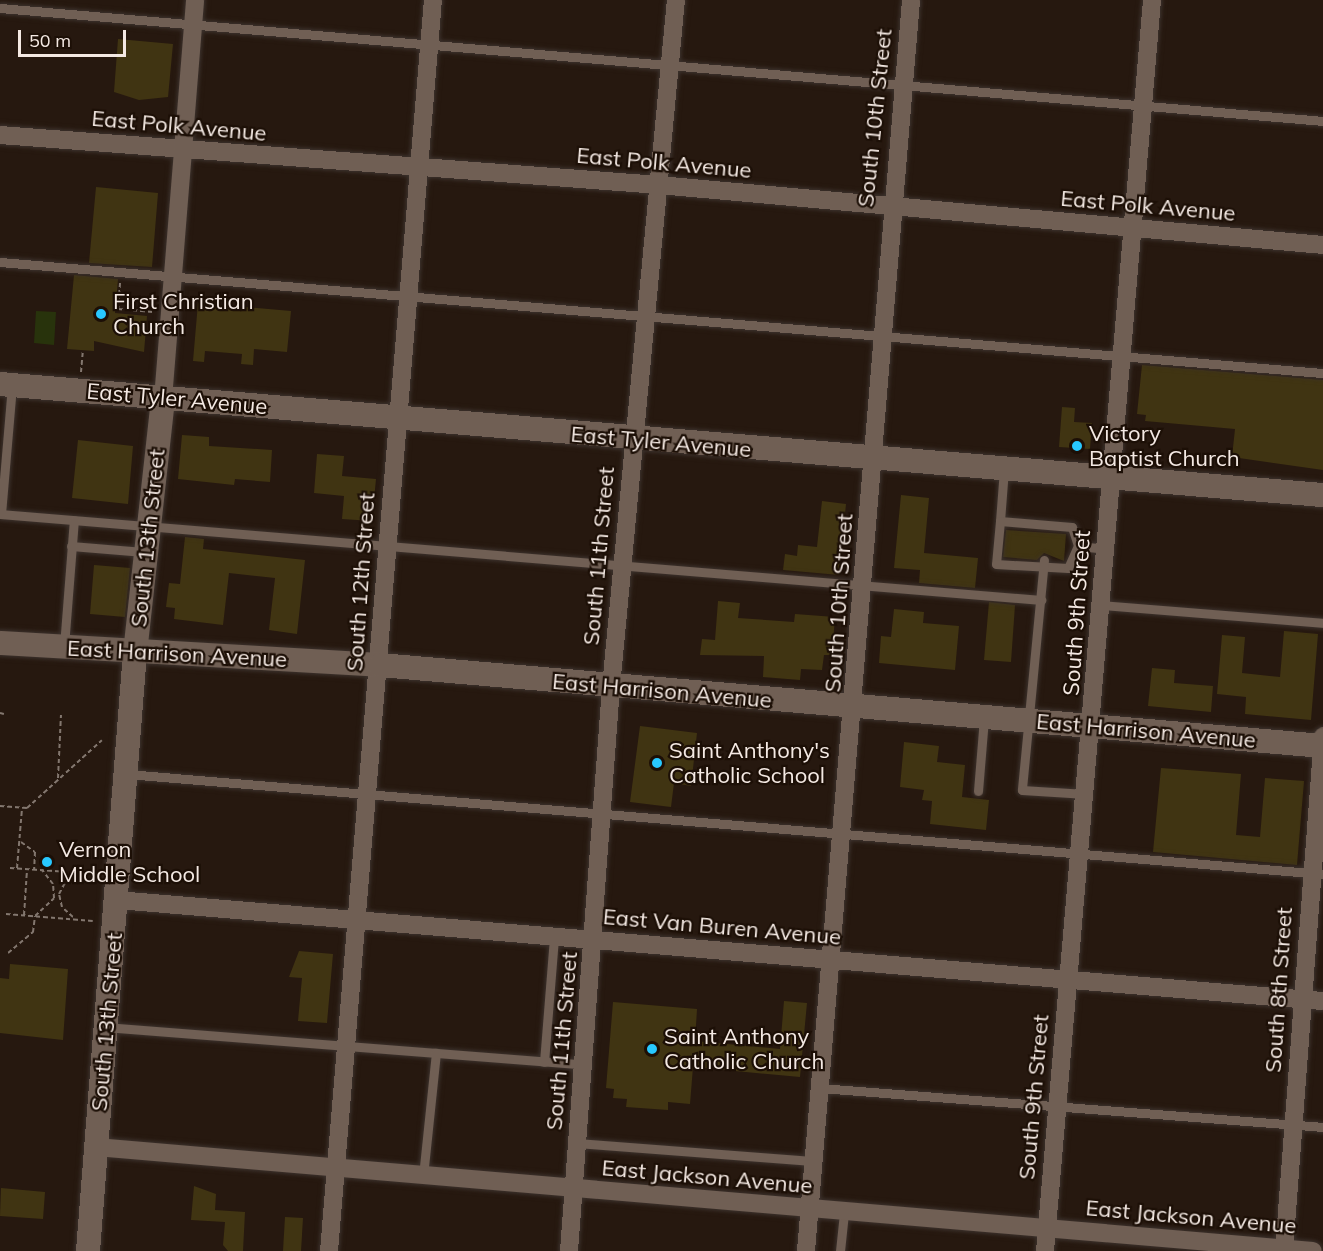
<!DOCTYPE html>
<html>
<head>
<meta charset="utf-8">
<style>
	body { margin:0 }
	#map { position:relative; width:1323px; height:1251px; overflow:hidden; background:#26180f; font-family:Mulish,sans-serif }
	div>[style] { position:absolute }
	.green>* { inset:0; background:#28330c }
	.building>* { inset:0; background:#403412 }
	.path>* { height:2px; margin-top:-1px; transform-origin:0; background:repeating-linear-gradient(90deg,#83776f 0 4.5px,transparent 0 7.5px) }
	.roads { filter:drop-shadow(0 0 2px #3c322d) drop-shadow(0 0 2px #3c322d) }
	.lane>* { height:9px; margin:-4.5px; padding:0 4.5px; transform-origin:4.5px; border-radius:4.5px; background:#705f54 }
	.street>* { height:18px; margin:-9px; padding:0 9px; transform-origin:9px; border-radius:9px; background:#705f54 }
	.secondary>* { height:24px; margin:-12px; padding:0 12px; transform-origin:12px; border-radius:12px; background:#705f54 }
	.dots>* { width:16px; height:16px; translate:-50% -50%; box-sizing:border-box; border:3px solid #1c0f06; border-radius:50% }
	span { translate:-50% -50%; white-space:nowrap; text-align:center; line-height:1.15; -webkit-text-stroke:4.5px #1c0f06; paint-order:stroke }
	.street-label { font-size:22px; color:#f4e9e3 }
	.poi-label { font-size:22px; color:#f4e9e3 }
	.left { translate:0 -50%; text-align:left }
	.scale { position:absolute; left:18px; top:30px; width:108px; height:27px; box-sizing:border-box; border:3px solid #f4e9e3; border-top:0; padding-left:8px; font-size:18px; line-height:21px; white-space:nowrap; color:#f4e9e3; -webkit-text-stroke:4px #1c0f06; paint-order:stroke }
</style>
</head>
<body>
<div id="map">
	<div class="green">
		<i style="clip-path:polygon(36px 311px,56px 312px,54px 345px,34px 343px)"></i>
	</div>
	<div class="building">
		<i style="clip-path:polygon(118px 39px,173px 44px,168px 97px,139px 100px,114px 92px)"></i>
		<i style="clip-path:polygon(96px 187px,158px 193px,152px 267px,89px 263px)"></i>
		<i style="clip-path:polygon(74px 275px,118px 279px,115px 313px,147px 316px,144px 352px,94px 341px,94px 351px,67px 349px)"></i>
		<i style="clip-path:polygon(198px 303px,291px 311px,287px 352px,254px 349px,253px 365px,241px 364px,242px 354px,205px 351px,204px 362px,193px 361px)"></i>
		<i style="clip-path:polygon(1142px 365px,1323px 380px,1323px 470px,1232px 457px,1235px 429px,1145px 421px,1146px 415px,1137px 414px)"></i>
		<i style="clip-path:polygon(1062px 407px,1075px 408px,1074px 422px,1092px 423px,1090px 449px,1059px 447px)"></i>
		<i style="clip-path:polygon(182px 435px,209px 437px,209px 446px,272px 450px,270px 482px,235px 479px,234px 485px,178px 479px)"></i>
		<i style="clip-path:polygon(78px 440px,133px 446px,128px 504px,72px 498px)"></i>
		<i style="clip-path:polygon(317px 454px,344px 456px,342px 476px,376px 479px,372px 521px,342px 519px,344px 496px,314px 493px)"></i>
		<i style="clip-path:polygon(901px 495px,929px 498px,924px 553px,978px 558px,975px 588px,919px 583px,920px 570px,894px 568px)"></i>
		<i style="clip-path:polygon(822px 501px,846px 504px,839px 575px,783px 570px,785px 554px,797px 556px,798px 545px,817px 547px)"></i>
		<i style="clip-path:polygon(1006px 530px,1066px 534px,1064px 561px,1044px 553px,1037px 560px,1003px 557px)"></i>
		<i style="clip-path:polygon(185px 537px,204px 539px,203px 549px,305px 560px,297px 634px,269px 630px,275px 578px,229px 573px,223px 625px,174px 619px,175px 608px,166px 607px,169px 583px,180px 584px)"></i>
		<i style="clip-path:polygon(94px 565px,130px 568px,125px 617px,90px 614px)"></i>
		<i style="clip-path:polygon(718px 601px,740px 603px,738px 618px,794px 622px,795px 614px,835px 617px,832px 655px,824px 655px,822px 670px,801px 669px,800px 680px,763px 677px,764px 656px,700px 655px,702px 639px,715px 640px)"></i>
		<i style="clip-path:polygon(989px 602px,1015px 605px,1011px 662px,984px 660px)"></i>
		<i style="clip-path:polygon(894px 609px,924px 612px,923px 623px,959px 626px,955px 670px,879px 663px,881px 636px,891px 637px)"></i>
		<i style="clip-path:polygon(1284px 631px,1318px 634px,1311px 720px,1245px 714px,1246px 697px,1217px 694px,1222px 635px,1245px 637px,1242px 673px,1280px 677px)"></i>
		<i style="clip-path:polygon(1152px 668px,1175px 670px,1174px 683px,1213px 686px,1211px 712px,1148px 706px)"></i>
		<i style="clip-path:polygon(640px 726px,697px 733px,691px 786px,674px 783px,671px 807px,630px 802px)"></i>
		<i style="clip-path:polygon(904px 742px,939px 746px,937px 762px,965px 765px,962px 797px,989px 800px,986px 830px,930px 824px,932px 801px,922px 800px,924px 790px,900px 787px)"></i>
		<i style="clip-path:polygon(1161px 768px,1241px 774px,1236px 835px,1260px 837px,1265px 778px,1304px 781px,1297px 865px,1153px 852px)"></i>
		<i style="clip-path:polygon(299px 951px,333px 954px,327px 1023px,298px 1021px,302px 978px,289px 977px)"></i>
		<i style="clip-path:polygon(10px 964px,68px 969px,63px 1040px,0 1033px,0 978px,9px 979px)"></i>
		<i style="clip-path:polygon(784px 1001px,807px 1003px,800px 1077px,693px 1067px,690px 1104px,668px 1102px,668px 1110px,626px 1107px,627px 1099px,613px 1098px,614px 1089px,606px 1088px,613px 1002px,697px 1009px,695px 1041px,780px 1049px)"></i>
		<i style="clip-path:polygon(194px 1186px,216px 1194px,215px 1210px,245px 1212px,243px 1251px,228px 1251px,223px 1245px,225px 1222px,191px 1220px)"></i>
		<i style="clip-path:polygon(1px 1188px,45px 1192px,43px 1219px,0 1216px)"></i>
		<i style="clip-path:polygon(285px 1217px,303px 1218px,301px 1251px,283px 1251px)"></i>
	</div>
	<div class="path">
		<i style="left:120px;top:283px;width:26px;rotate:94deg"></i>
		<i style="left:118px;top:309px;width:35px;rotate:5deg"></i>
		<i style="left:81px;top:372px;width:22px;rotate:-85deg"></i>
		<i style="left:0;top:713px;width:4px;rotate:14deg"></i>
		<i style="left:58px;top:778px;width:63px;rotate:-87.3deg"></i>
		<i style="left:0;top:806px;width:27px;rotate:4deg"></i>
		<i style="left:27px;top:808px;width:101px;rotate:-42.2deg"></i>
		<i style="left:21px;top:842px;width:17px;rotate:36deg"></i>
		<i style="left:35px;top:852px;width:17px;rotate:93deg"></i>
		<i style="left:10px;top:868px;width:88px;rotate:3.9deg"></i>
		<i style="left:17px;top:868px;width:60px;rotate:-85.2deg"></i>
		<i style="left:6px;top:914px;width:87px;rotate:4.6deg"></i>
		<i style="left:24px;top:915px;width:45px;rotate:-86.2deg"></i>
		<i style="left:73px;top:917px;width:15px;rotate:-138deg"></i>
		<i style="left:62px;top:907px;width:13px;rotate:-103deg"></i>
		<i style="left:59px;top:894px;width:19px;rotate:-62deg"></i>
		<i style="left:68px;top:877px;width:12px;rotate:-20deg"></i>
		<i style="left:8px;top:953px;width:33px;rotate:-40deg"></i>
		<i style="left:33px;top:932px;width:16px;rotate:-83deg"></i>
		<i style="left:35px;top:916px;width:26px;rotate:-43deg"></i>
		<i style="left:54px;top:898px;width:14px;rotate:-94deg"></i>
		<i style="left:53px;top:884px;width:18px;rotate:-128deg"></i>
	</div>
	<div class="roads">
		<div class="lane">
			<i style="left:0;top:8px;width:1328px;rotate:4.88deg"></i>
			<i style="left:0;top:262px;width:1328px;rotate:4.8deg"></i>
			<i style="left:1004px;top:469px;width:52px;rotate:94.4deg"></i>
			<i style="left:1000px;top:521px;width:72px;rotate:4.8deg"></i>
			<i style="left:1072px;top:527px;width:20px;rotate:72deg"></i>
			<i style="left:1078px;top:546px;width:27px;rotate:6deg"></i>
			<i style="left:0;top:514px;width:1045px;rotate:4.72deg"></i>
			<i style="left:1px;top:514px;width:129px;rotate:-85.1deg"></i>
			<i style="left:1000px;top:521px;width:43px;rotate:95.3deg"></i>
			<i style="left:996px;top:564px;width:72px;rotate:3.2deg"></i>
			<i style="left:1068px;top:568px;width:24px;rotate:-66deg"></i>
			<i style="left:71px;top:546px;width:73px;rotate:4.7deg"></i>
			<i style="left:1044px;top:560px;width:231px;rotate:95.5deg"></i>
			<i style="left:1022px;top:790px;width:64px;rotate:3.6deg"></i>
			<i style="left:1101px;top:605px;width:223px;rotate:4.6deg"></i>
			<i style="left:64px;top:646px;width:126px;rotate:-85.5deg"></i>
			<i style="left:127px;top:774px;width:1200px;rotate:4.78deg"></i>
			<i style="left:978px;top:791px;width:73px;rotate:-85.3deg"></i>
			<i style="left:106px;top:1027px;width:481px;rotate:4.5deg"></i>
			<i style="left:544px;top:1062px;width:125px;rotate:-85.4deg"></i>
			<i style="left:820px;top:1088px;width:505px;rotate:4.43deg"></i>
			<i style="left:578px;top:1143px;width:237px;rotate:4.4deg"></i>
			<i style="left:423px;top:1176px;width:124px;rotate:-84deg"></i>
			<i style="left:840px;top:1251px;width:39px;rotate:-84deg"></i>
		</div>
		<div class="street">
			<i style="left:0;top:135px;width:661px;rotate:4.34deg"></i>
			<i style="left:659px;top:185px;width:667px;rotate:5.16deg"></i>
			<i style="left:163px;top:399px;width:400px;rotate:-85.4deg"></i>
			<i style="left:117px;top:900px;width:1210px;rotate:4.79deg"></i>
			<i style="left:96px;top:1147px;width:1221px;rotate:4.88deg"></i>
			<i style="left:329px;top:1251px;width:1255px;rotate:-85.25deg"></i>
			<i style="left:569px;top:1251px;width:566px;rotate:-85.74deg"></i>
			<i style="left:611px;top:687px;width:690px;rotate:-84.6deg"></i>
			<i style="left:806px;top:1251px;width:1255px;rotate:-85.2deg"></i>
			<i style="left:1045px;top:1251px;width:1256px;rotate:-85.11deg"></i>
			<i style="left:1284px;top:1251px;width:516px;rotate:-85.67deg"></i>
		</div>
		<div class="secondary">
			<i style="left:0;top:384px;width:1328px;rotate:4.8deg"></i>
			<i style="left:0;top:643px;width:381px;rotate:3.3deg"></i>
			<i style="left:380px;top:665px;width:946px;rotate:4.91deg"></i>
			<i style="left:88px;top:1251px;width:600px;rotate:-85.51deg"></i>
			<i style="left:135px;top:653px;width:256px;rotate:-83.7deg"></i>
		</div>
	</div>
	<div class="dots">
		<i style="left:101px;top:314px;background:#28c8ff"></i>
		<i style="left:1077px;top:446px;background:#28c8ff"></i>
		<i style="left:657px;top:763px;background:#28c8ff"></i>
		<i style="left:47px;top:862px;background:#28c8ff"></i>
		<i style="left:652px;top:1049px;background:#28c8ff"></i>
	</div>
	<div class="street-label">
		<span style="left:875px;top:118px;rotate:-84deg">South 10th Street</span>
		<span style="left:179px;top:126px;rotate:5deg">East Polk Avenue</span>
		<span style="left:664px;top:163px;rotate:5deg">East Polk Avenue</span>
		<span style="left:1148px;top:206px;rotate:5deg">East Polk Avenue</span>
		<span style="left:177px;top:399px;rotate:5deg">East Tyler Avenue</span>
		<span style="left:661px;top:442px;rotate:5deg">East Tyler Avenue</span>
		<span style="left:148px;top:538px;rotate:-84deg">South 13th Street</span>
		<span style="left:599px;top:556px;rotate:-85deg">South 11th Street</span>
		<span style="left:361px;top:582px;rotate:-86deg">South 12th Street</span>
		<span style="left:839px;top:603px;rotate:-86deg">South 10th Street</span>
		<span style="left:1077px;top:613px;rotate:-86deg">South 9th Street</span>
		<span style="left:177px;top:654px;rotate:3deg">East Harrison Avenue</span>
		<span style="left:662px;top:691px;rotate:5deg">East Harrison Avenue</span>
		<span style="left:1146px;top:731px;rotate:5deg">East Harrison Avenue</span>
		<span style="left:722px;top:927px;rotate:5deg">East Van Buren Avenue</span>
		<span style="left:1279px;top:990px;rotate:-86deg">South 8th Street</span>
		<span style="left:107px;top:1022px;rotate:-85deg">South 13th Street</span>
		<span style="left:562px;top:1041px;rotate:-85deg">South 11th Street</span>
		<span style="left:1034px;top:1097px;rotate:-85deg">South 9th Street</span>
		<span style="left:707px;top:1177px;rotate:5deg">East Jackson Avenue</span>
		<span style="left:1191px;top:1217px;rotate:5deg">East Jackson Avenue</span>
	</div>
	<div class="poi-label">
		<span class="left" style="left:113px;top:314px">First Christian<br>Church</span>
		<span class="left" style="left:1089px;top:446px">Victory<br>Baptist Church</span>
		<span class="left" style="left:669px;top:763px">Saint Anthony's<br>Catholic School</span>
		<span class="left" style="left:59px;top:862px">Vernon<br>Middle School</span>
		<span class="left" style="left:664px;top:1049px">Saint Anthony<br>Catholic Church</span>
	</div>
	<div class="scale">50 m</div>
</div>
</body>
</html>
